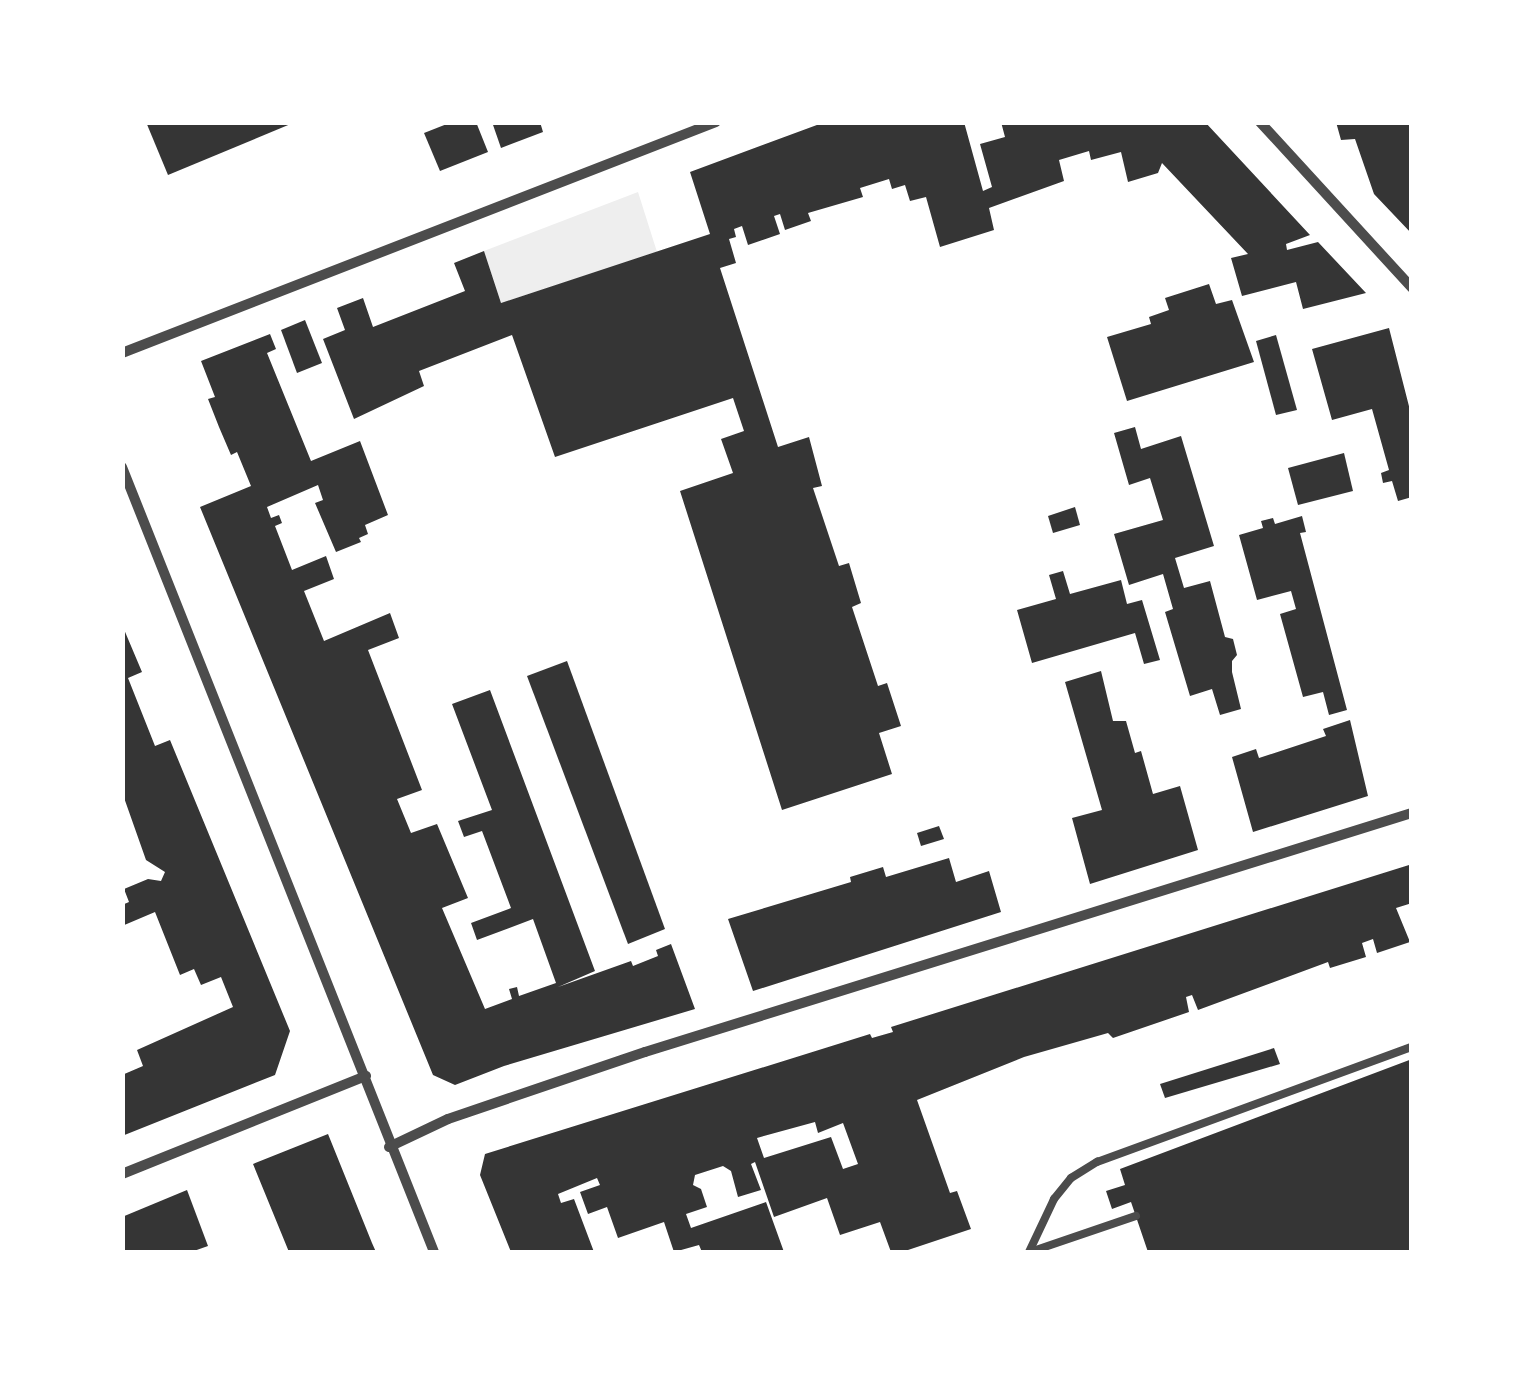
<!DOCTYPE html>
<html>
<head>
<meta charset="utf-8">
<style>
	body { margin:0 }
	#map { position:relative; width:1534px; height:1375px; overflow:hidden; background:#fff; font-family:"Archivo Narrow",sans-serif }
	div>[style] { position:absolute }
	.green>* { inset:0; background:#eee }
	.building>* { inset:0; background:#353535 }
	.service>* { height:8px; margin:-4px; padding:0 4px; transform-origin:4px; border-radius:4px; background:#4c4c4c }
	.minor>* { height:10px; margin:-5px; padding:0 5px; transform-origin:5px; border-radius:5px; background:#4c4c4c }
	span { translate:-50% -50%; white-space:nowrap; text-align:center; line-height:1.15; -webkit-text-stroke:10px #fff; paint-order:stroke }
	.frame { position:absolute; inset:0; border:125px solid #fff; pointer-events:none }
</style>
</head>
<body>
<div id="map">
	<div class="green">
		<i style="clip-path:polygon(638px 192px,657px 252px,501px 303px,484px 251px)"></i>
	</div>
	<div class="building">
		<i style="clip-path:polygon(146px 122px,293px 122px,293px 123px,168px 175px)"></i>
		<i style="clip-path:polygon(452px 122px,476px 122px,488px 152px,440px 171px,424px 133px)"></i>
		<i style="clip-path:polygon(492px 122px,540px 122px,543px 132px,501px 148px)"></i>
		<i style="clip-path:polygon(825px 122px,964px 122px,983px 191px,992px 187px,980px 144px,1005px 137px,1001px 122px,1205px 122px,1310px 235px,1286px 244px,1287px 250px,1318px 242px,1366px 293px,1303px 309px,1296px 282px,1242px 296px,1231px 258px,1248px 254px,1162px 163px,1158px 173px,1128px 182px,1121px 152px,1091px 160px,1089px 151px,1059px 160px,1064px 181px,989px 208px,994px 230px,940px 247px,926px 197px,910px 201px,905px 185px,892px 189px,889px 179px,860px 188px,863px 197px,808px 213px,811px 221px,785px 230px,780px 214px,774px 216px,780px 234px,748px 245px,742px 226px,734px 229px,736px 237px,729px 239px,736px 263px,720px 268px,778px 447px,809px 437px,822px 486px,813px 488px,839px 566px,849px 563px,861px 603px,852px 607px,878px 686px,887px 683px,901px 726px,879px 733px,892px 774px,782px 810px,680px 491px,733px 473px,721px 439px,744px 431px,733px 398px,555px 457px,512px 335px,419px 371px,424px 386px,354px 419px,323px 339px,345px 330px,337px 308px,363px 298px,373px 327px,465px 291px,454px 263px,484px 251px,501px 303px,710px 234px,690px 172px)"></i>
		<i style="clip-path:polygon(1336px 122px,1412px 122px,1412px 234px,1374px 194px,1355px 139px,1341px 140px)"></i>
		<i style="clip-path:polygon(1209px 284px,1216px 304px,1232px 300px,1254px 362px,1127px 401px,1107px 337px,1151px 324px,1149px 317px,1169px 310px,1165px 298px)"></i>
		<i style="clip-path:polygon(305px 320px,322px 363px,297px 373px,281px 330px)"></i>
		<i style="clip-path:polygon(1389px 328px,1412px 418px,1412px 497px,1398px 501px,1392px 481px,1383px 483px,1381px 473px,1389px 470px,1372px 409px,1332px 420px,1312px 349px)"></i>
		<i style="clip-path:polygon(270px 334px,276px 349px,267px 353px,311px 461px,360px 441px,388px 515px,365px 525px,368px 534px,359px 538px,361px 542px,336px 552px,315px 503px,323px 500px,318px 485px,267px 507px,271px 518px,279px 515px,282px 523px,275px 526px,292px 570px,326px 556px,334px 579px,304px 591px,324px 641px,390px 613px,399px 638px,368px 650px,422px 790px,397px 799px,411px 833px,437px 824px,468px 898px,442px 908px,485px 1009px,512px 999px,509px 989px,517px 987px,519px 996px,556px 983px,533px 919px,477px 940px,471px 923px,511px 908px,482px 831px,464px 837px,458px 821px,492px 810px,452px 704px,490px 690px,595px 971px,558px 987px,631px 961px,633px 966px,658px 956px,656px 950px,671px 944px,695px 1009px,504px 1066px,455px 1085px,433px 1075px,200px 507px,251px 486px,237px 452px,231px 455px,219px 427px,208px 399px,215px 397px,201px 361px)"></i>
		<i style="clip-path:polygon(1276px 335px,1297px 410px,1276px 415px,1256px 341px)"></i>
		<i style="clip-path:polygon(1135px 427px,1141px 449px,1181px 436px,1214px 546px,1175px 558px,1184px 588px,1210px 581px,1225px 637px,1233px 639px,1237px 655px,1232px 661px,1232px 672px,1241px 709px,1220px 715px,1212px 689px,1190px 696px,1165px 612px,1173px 609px,1163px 574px,1129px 585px,1114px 534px,1163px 520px,1150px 478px,1129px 485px,1114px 433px)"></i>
		<i style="clip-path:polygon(1344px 453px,1353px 491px,1298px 505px,1288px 468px)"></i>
		<i style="clip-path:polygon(1075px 507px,1080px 525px,1053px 533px,1048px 516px)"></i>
		<i style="clip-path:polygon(1302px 516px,1306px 532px,1300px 533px,1347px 710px,1329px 715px,1323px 692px,1303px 697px,1280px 614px,1296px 609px,1291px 591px,1257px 600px,1239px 535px,1263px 528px,1261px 521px,1273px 518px,1275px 524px)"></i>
		<i style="clip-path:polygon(1063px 571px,1070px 594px,1121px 580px,1127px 604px,1142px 600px,1160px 660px,1144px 664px,1135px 633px,1032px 663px,1017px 610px,1056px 599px,1049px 575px)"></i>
		<i style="clip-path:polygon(123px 627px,142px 672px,128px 678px,155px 746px,170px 740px,290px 1031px,275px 1075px,122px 1136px,122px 1075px,143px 1066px,137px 1050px,233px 1007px,221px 977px,201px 985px,194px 969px,180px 975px,155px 912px,122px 926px,122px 905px,129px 902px,124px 889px,148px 879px,161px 881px,165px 872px,146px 860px,122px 792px)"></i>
		<i style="clip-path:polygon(567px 661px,665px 929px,628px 944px,527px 676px)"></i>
		<i style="clip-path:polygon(1101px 671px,1113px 721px,1126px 721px,1135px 753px,1141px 751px,1153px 794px,1180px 786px,1198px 850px,1090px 884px,1072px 818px,1102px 810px,1065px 682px)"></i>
		<i style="clip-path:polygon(1350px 720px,1368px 796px,1253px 832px,1232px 757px,1256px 749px,1259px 758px,1326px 736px,1323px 729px)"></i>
		<i style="clip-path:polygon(939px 826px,944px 839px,921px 846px,917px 833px)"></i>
		<i style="clip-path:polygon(949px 858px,956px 882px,989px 871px,1001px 912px,753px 991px,728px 919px,851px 882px,850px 877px,883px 867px,886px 877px)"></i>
		<i style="clip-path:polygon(evenodd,1409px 865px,1412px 903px,1396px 908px,1410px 942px,1377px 953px,1373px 939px,1362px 943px,1366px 957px,1330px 968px,1328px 962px,1198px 1010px,1192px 995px,1186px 997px,1189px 1012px,1113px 1038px,1108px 1033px,1024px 1057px,917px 1100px,950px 1193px,957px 1191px,971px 1229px,902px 1252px,891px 1252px,880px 1222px,840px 1235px,827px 1198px,774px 1217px,755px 1162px,751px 1164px,761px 1190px,738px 1197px,731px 1171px,723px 1166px,695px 1175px,693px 1185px,701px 1189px,707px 1207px,686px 1214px,691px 1228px,766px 1202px,784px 1252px,702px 1252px,699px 1245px,674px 1252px,664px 1222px,618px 1238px,607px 1207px,588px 1214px,580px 1192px,600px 1185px,597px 1178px,558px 1194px,561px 1203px,574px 1199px,594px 1252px,511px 1252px,480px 1175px,485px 1154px,870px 1034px,872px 1038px,893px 1032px,891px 1027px,1409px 865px,815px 1122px,818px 1133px,843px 1123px,858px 1164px,843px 1169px,831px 1137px,764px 1158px,757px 1138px,815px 1122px)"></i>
		<i style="clip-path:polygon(1274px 1048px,1280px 1064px,1165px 1098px,1160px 1084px)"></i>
		<i style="clip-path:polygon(1412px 1059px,1412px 1252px,1148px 1252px,1131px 1202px,1112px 1209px,1106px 1191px,1125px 1185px,1120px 1169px)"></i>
		<i style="clip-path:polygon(328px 1134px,372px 1243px,376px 1252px,289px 1252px,253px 1164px)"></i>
		<i style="clip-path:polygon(187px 1190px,208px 1246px,191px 1252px,122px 1252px,122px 1217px)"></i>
	</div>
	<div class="service">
		<i style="left:1029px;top:1252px;width:59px;rotate:-64.7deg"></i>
		<i style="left:1054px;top:1199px;width:27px;rotate:-51deg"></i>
		<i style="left:1071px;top:1178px;width:31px;rotate:-32deg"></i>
		<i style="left:1097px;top:1162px;width:335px;rotate:-20.1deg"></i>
		<i style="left:1030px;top:1252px;width:112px;rotate:-18.8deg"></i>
	</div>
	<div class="minor">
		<i style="left:1260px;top:122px;width:225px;rotate:47.5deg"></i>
		<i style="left:122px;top:353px;width:637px;rotate:-21.25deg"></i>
		<i style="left:122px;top:467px;width:845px;rotate:68.32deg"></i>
		<i style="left:389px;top:1147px;width:65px;rotate:-25.4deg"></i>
		<i style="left:448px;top:1119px;width:208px;rotate:-18.8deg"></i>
		<i style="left:645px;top:1052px;width:803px;rotate:-17.31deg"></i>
		<i style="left:122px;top:1174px;width:263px;rotate:-21.9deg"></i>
	</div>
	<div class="frame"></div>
</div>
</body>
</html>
